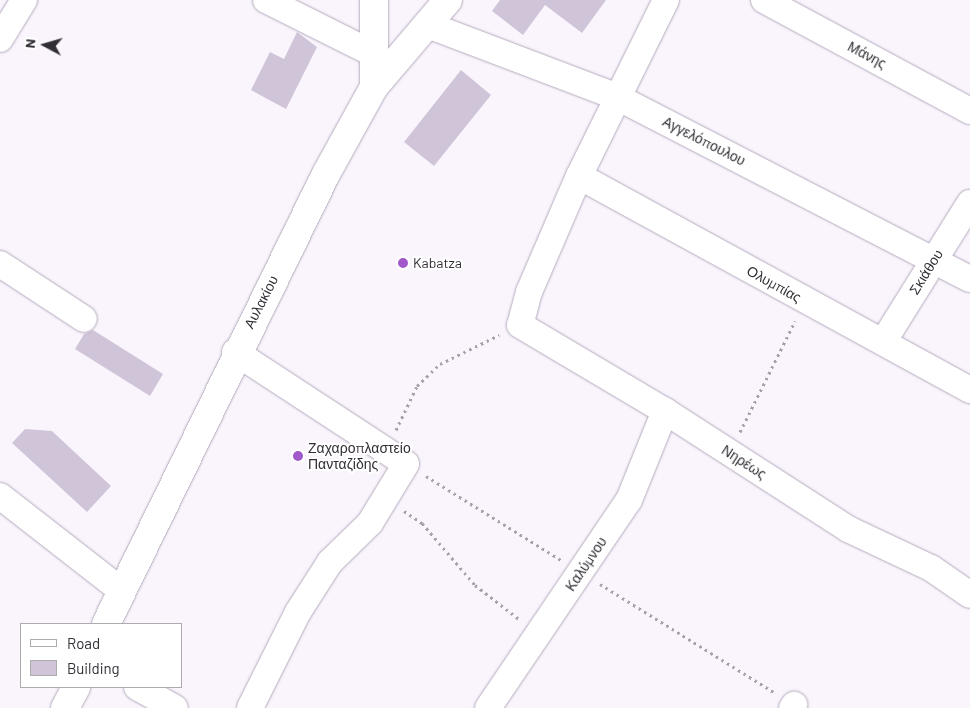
<!DOCTYPE html>
<html>
<head>
<meta charset="utf-8">
<style>
	body { margin:0 }
	#map { position:relative; width:970px; height:708px; overflow:hidden; background:#faf5fd; font-family:Barlow,sans-serif }
	div>[style] { position:absolute }
	.building>* { inset:0; background:#d0c5d8 }
	.path>* { height:3px; margin-top:-1.5px; transform-origin:0; background:repeating-linear-gradient(90deg,#a7a2aa 0 2.5px,transparent 0 6.5px) }
	.roads { filter:drop-shadow(0 0 1px #b5aabd) drop-shadow(0 0 1px #b5aabd) }
	.minor>* { height:26px; margin:-13px; padding:0 13px; transform-origin:13px; border-radius:13px; background:#fff }
	.secondary>* { height:28px; margin:-14px; padding:0 14px; transform-origin:14px; border-radius:14px; background:#fff }
	.dots>* { width:14px; height:14px; translate:-50% -50%; box-sizing:border-box; border:2px solid #fff; border-radius:50% }
	span { translate:-50% -50%; white-space:nowrap; text-align:center; line-height:1.15; -webkit-text-stroke:4px #fff; paint-order:stroke }
	.street-label { font-size:14px; color:#322e35 }
	.poi-label { font-size:14px; color:#322e35 }
	.left { translate:0 -50%; text-align:left }
	.legend { position:absolute; left:20px; top:623px; width:162px; height:65px; box-sizing:border-box; background:#fff; border:1px solid #adabae; margin:0; padding:6px 9px; list-style:none; font-size:15px; color:#322e35 }
	.legend li { display:flex; align-items:center; gap:10px; height:25px }
	.legend b { width:25px; border:1px solid #adabae }
	.north { position:absolute; left:20px; top:20px; width:50px; height:50px; -webkit-text-stroke:4px #fff; paint-order:stroke; rotate:276deg; font-size:14px; font-weight:700; line-height:20px; text-align:center; color:#322e35 }
	.north::after { content:''; display:block; margin:auto; width:18px; height:22px; background:#322e35; clip-path:polygon(50% 0,100% 100%,50% 72%,0 100%) }
</style>
</head>
<body>
<div id="map">
	<div class="building">
		<i style="clip-path:polygon(500px 0,606px 0,582px 33px,545px 5px,523px 35px,492px 11px)"></i>
		<i style="clip-path:polygon(297px 32px,317px 47px,286px 109px,251px 90px,270px 52px,284px 59px)"></i>
		<i style="clip-path:polygon(461px 70px,491px 95px,434px 166px,404px 142px)"></i>
		<i style="clip-path:polygon(93px 330px,163px 374px,150px 396px,75px 349px,84px 334px)"></i>
		<i style="clip-path:polygon(25px 429px,52px 431px,111px 486px,87px 512px,12px 443px)"></i>
	</div>
	<div class="path">
		<i style="left:396px;top:430px;width:49px;rotate:-64.5deg"></i>
		<i style="left:417px;top:386px;width:32px;rotate:-44deg"></i>
		<i style="left:440px;top:364px;width:66px;rotate:-26.2deg"></i>
		<i style="left:740px;top:432px;width:124px;rotate:-63.6deg"></i>
		<i style="left:426px;top:476px;width:159px;rotate:31.9deg"></i>
		<i style="left:404px;top:511px;width:22px;rotate:34deg"></i>
		<i style="left:422px;top:523px;width:82px;rotate:49.5deg"></i>
		<i style="left:475px;top:585px;width:56px;rotate:37.7deg"></i>
		<i style="left:600px;top:584px;width:206px;rotate:31.9deg"></i>
	</div>
	<div class="roads">
		<div class="minor">
			<i style="left:266px;top:0;width:121px;rotate:26.6deg"></i>
			<i style="left:666px;top:0;width:196px;rotate:116.3deg"></i>
			<i style="left:579px;top:176px;width:126px;rotate:113.3deg"></i>
			<i style="left:529px;top:292px;width:34px;rotate:105deg"></i>
			<i style="left:520px;top:325px;width:169px;rotate:30.7deg"></i>
			<i style="left:665px;top:411px;width:218px;rotate:32.8deg"></i>
			<i style="left:848px;top:529px;width:92px;rotate:25.2deg"></i>
			<i style="left:931px;top:568px;width:47px;rotate:34.7deg"></i>
			<i style="left:764px;top:0;width:234px;rotate:28.3deg"></i>
			<i style="left:428px;top:25px;width:200px;rotate:20.8deg"></i>
			<i style="left:615px;top:96px;width:399px;rotate:27.3deg"></i>
			<i style="left:0;top:39px;width:46px;rotate:-58.4deg"></i>
			<i style="left:579px;top:176px;width:446px;rotate:28.7deg"></i>
			<i style="left:0;top:264px;width:100px;rotate:33.2deg"></i>
			<i style="left:883px;top:342px;width:164px;rotate:-58deg"></i>
			<i style="left:235px;top:352px;width:204px;rotate:33.2deg"></i>
			<i style="left:406px;top:464px;width:69px;rotate:121.4deg"></i>
			<i style="left:370px;top:523px;width:56px;rotate:135.7deg"></i>
			<i style="left:330px;top:562px;width:59px;rotate:122.6deg"></i>
			<i style="left:298px;top:612px;width:107px;rotate:116.6deg"></i>
			<i style="left:0;top:496px;width:155px;rotate:37.9deg"></i>
			<i style="left:137px;top:687px;width:43px;rotate:28.9deg"></i>
			<i style="left:488px;top:708px;width:251px;rotate:-55.9deg"></i>
			<i style="left:629px;top:500px;width:96px;rotate:-68deg"></i>
			<i style="left:792px;top:708px;width:4px;rotate:-56deg"></i>
		</div>
		<div class="secondary">
			<i style="left:374px;top:0;width:87px;rotate:90deg"></i>
			<i style="left:106px;top:624px;width:501px;rotate:-63.95deg"></i>
			<i style="left:326px;top:174px;width:99px;rotate:-61.1deg"></i>
			<i style="left:374px;top:87px;width:114px;rotate:-49.6deg"></i>
			<i style="left:65px;top:708px;width:24px;rotate:-62deg"></i>
		</div>
	</div>
	<div class="dots">
		<i style="left:403px;top:263px;background:#a158cb"></i>
		<i style="left:298px;top:456px;background:#a158cb"></i>
	</div>
	<div class="street-label">
		<span style="left:867px;top:55px;rotate:28deg">Μάνης</span>
		<span style="left:704px;top:141px;rotate:27deg">Αγγελόπουλου</span>
		<span style="left:926px;top:272px;rotate:-58deg">Σκιάθου</span>
		<span style="left:774px;top:284px;rotate:29deg">Ολυμπίας</span>
		<span style="left:261px;top:302px;rotate:-63deg">Αυλακίου</span>
		<span style="left:744px;top:462px;rotate:33deg">Νηρέως</span>
		<span style="left:586px;top:564px;rotate:-56deg">Καλύμνου</span>
	</div>
	<div class="poi-label">
		<span class="left" style="left:413px;top:263px">Kabatza</span>
		<span class="left" style="left:308px;top:456px">Ζαχαροπλαστείο<br>Πανταζίδης</span>
	</div>
	<ul class="legend">
	<li><b style="height:6px;background:#fff"></b>Road</li>
	<li><b style="height:14px;background:#d0c5d8"></b>Building</li>
	</ul>
	<div class="north">N</div>
</div>
</body>
</html>
